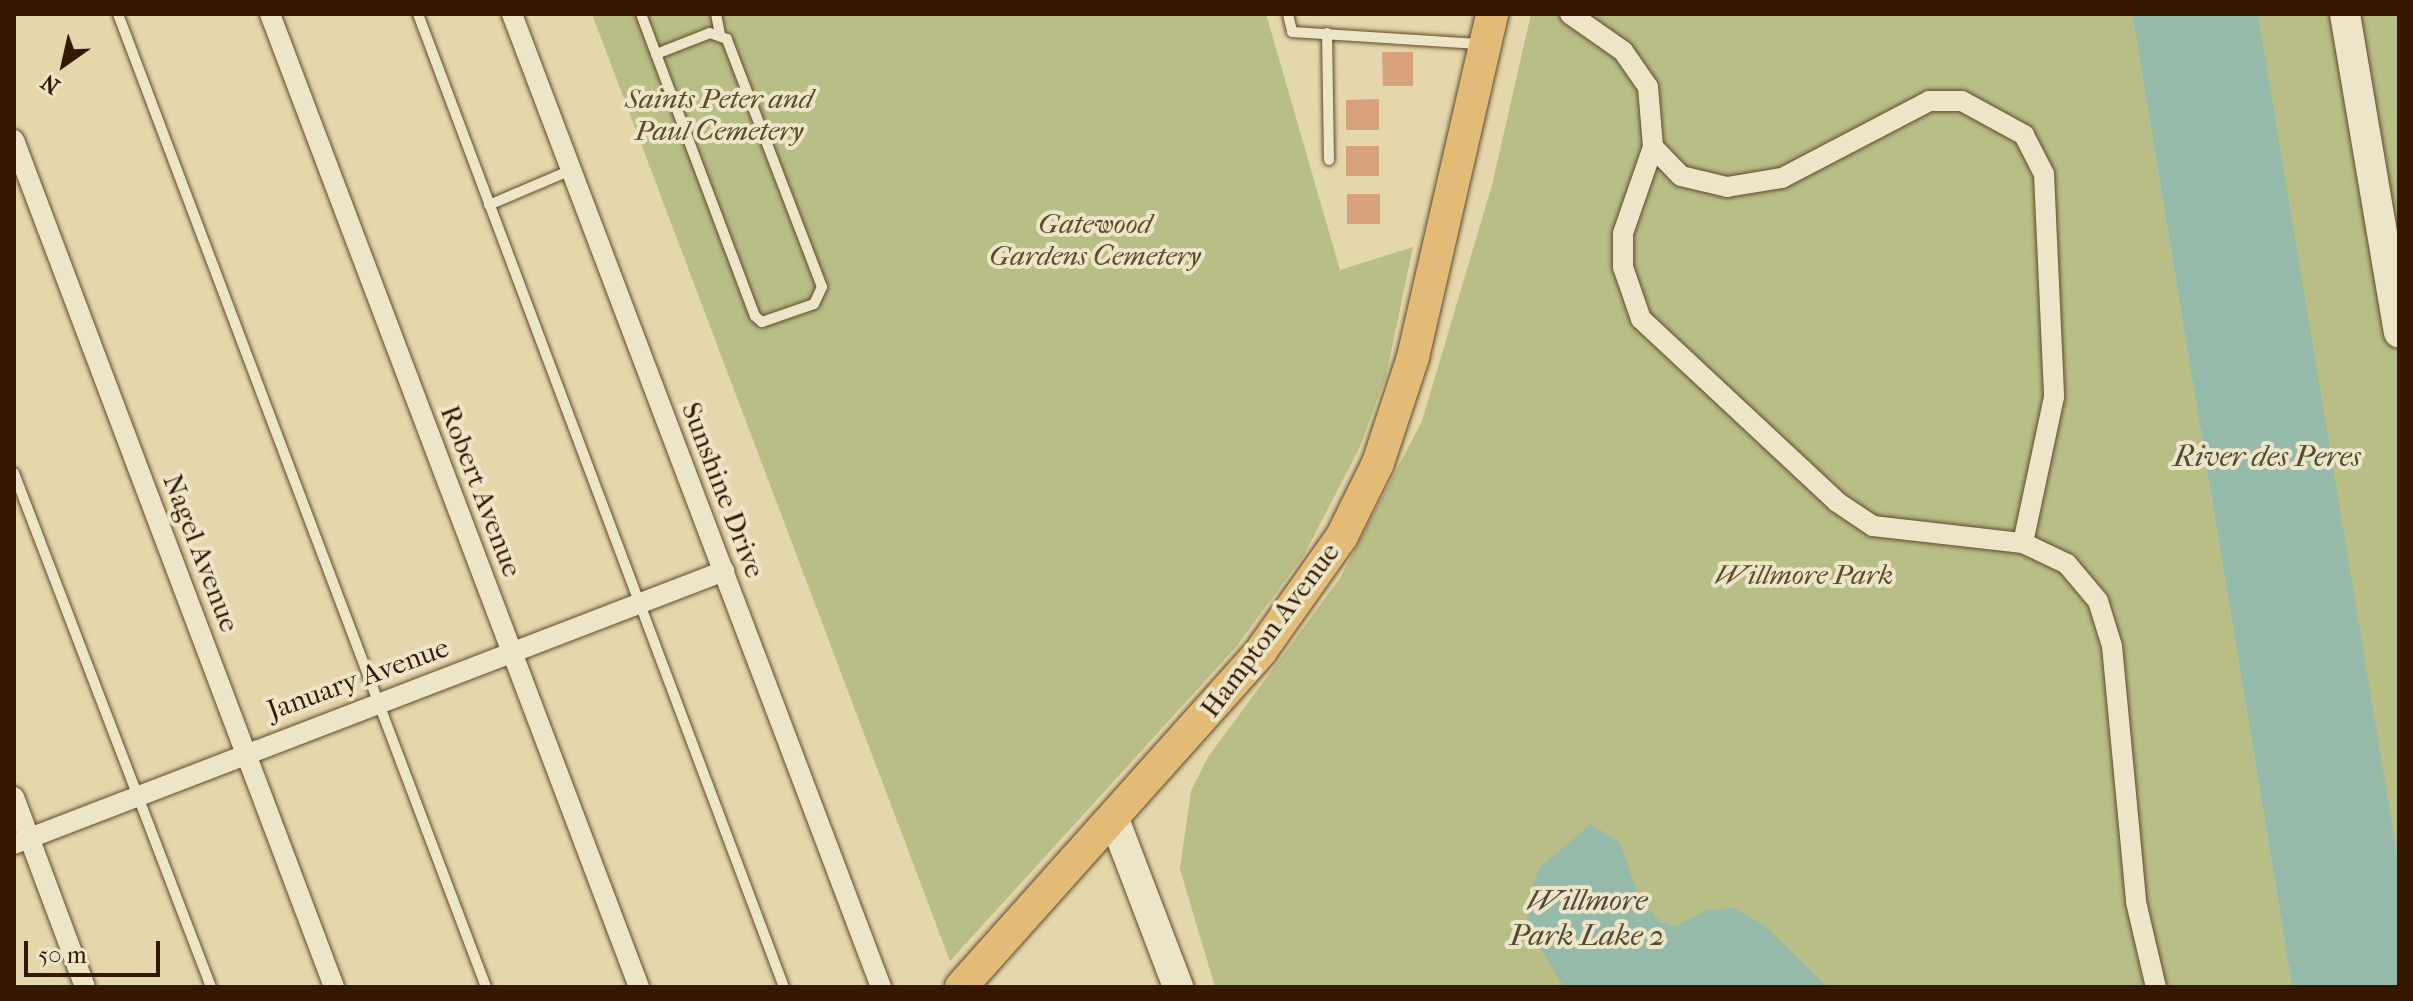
<!DOCTYPE html>
<html>
<head>
<meta charset="utf-8">
<style>
	body { margin:0 }
	#map { position:relative; width:2413px; height:1001px; overflow:hidden; background:#e4d7ab; font-family:"IM FELL French Canon",serif }
	div>[style] { position:absolute }
	.green>* { inset:0; background:#b9bd86 }
	.water>* { inset:0; background:#95baa9 }
	.building>* { inset:0; background:#d7a27b }
	.roads { filter:drop-shadow(0 0 2px #60482c) drop-shadow(0 0 2px #60482c) }
	.lane>* { height:10px; margin:-5px; padding:0 5px; transform-origin:5px; border-radius:5px; background:#ede5c8 }
	.street>* { height:20px; margin:-10px; padding:0 10px; transform-origin:10px; border-radius:10px; background:#ede5c8 }
	.secondary>* { height:30px; margin:-15px; padding:0 15px; transform-origin:15px; border-radius:15px; background:#ede5c8 }
	.primary>* { height:32px; margin:-16px; padding:0 16px; transform-origin:16px; border-radius:16px; background:#e2bc76 }
	span { translate:-50% -50%; white-space:nowrap; text-align:center; line-height:1.15; -webkit-text-stroke:8px #ede5c8; paint-order:stroke }
	.park-label { font-size:28px; color:#5c4a29; font-style:italic }
	.street-label { font-size:28px; color:#341801 }
	.water-label { font-size:30px; color:#514933; font-style:italic }
	.frame { position:absolute; inset:0; border:16px solid #341801; pointer-events:none }
	.north { position:absolute; left:24px; top:24px; width:80px; height:80px; -webkit-text-stroke:6px #ede5c8; paint-order:stroke; rotate:214deg; font-size:22px; font-weight:700; line-height:32px; text-align:center; color:#341801 }
	.north::after { content:''; display:block; margin:auto; width:28px; height:36px; background:#341801; clip-path:polygon(50% 0,100% 100%,50% 72%,0 100%) }
	.scale { position:absolute; left:24px; top:941px; width:136px; height:36px; box-sizing:border-box; border:4px solid #341801; border-top:0; padding-left:10px; font-size:24px; line-height:28px; white-space:nowrap; color:#341801; -webkit-text-stroke:6px #ede5c8; paint-order:stroke }
</style>
</head>
<body>
<div id="map">
	<div class="green">
		<i style="clip-path:polygon(592px 14px,1266px 14px,1340px 270px,1413px 247px,1386px 376px,1360px 447px,1304px 555px,1236px 647px,950px 961px)"></i>
		<i style="clip-path:polygon(1531px 14px,2132px 14px,2292px 987px,1215px 987px,1180px 869px,1191px 791px,1208px 757px,1340px 578px,1422px 421px,1492px 185px)"></i>
		<i style="clip-path:polygon(2258px 14px,2399px 14px,2399px 867px,2357px 641px)"></i>
	</div>
	<div class="water">
		<i style="clip-path:polygon(2132px 14px,2258px 14px,2399px 867px,2399px 987px,2292px 987px)"></i>
		<i style="clip-path:polygon(1591px 824px,1620px 843px,1640px 900px,1661px 922px,1676px 926px,1706px 910px,1734px 908px,1764px 925px,1828px 987px,1564px 987px,1527px 926px,1528px 902px,1539px 868px)"></i>
	</div>
	<div class="building">
		<i style="clip-path:polygon(1382px 52px,1413px 52px,1413px 86px,1383px 86px)"></i>
		<i style="clip-path:polygon(1379px 99px,1379px 130px,1346px 130px,1346px 100px)"></i>
		<i style="clip-path:polygon(1346px 146px,1379px 146px,1379px 176px,1346px 176px)"></i>
		<i style="clip-path:polygon(1347px 194px,1380px 194px,1380px 224px,1347px 224px)"></i>
	</div>
	<div class="roads">
		<div class="lane">
			<i style="left:118px;top:14px;width:1040px;rotate:69.28deg"></i>
			<i style="left:418px;top:14px;width:1040px;rotate:69.39deg"></i>
			<i style="left:641px;top:14px;width:43px;rotate:69.4deg"></i>
			<i style="left:656px;top:54px;width:280px;rotate:69.3deg"></i>
			<i style="left:755px;top:316px;width:9px;rotate:41deg"></i>
			<i style="left:762px;top:322px;width:55px;rotate:-19.1deg"></i>
			<i style="left:814px;top:304px;width:19px;rotate:-65deg"></i>
			<i style="left:822px;top:287px;width:266px;rotate:-111deg"></i>
			<i style="left:727px;top:39px;width:18px;rotate:-161deg"></i>
			<i style="left:710px;top:33px;width:58px;rotate:158.7deg"></i>
			<i style="left:716px;top:14px;width:20px;rotate:79deg"></i>
			<i style="left:1288px;top:14px;width:18px;rotate:77deg"></i>
			<i style="left:1292px;top:32px;width:187px;rotate:3.7deg"></i>
			<i style="left:1327px;top:33px;width:127px;rotate:89.1deg"></i>
			<i style="left:489px;top:205px;width:89px;rotate:-23.1deg"></i>
			<i style="left:14px;top:473px;width:550px;rotate:69.03deg"></i>
		</div>
		<div class="street">
			<i style="left:270px;top:14px;width:1041px;rotate:69.23deg"></i>
			<i style="left:512px;top:14px;width:1041px;rotate:69.23deg"></i>
			<i style="left:1570px;top:14px;width:65px;rotate:34.9deg"></i>
			<i style="left:1623px;top:51px;width:44px;rotate:55.2deg"></i>
			<i style="left:1648px;top:87px;width:60px;rotate:85.2deg"></i>
			<i style="left:1653px;top:147px;width:91px;rotate:109.2deg"></i>
			<i style="left:1623px;top:233px;width:34px;rotate:90deg"></i>
			<i style="left:1623px;top:267px;width:55px;rotate:70.9deg"></i>
			<i style="left:1641px;top:319px;width:268px;rotate:43deg"></i>
			<i style="left:1837px;top:502px;width:43px;rotate:33.7deg"></i>
			<i style="left:1873px;top:526px;width:151px;rotate:6.5deg"></i>
			<i style="left:14px;top:140px;width:905px;rotate:69.3deg"></i>
			<i style="left:1653px;top:147px;width:40px;rotate:46deg"></i>
			<i style="left:1681px;top:176px;width:47px;rotate:13.4deg"></i>
			<i style="left:1727px;top:187px;width:56px;rotate:-9.3deg"></i>
			<i style="left:1782px;top:178px;width:166px;rotate:-27.6deg"></i>
			<i style="left:1929px;top:101px;width:33px"></i>
			<i style="left:1962px;top:101px;width:71px;rotate:28.7deg"></i>
			<i style="left:2024px;top:135px;width:44px;rotate:62.9deg"></i>
			<i style="left:2044px;top:174px;width:223px;rotate:87.4deg"></i>
			<i style="left:2054px;top:397px;width:149px;rotate:102deg"></i>
			<i style="left:2023px;top:543px;width:49px;rotate:25.5deg"></i>
			<i style="left:2067px;top:564px;width:48px;rotate:50deg"></i>
			<i style="left:2098px;top:601px;width:47px;rotate:72.7deg"></i>
			<i style="left:2112px;top:646px;width:257px;rotate:84.6deg"></i>
			<i style="left:2136px;top:902px;width:87px;rotate:76.8deg"></i>
			<i style="left:14px;top:797px;width:203px;rotate:69.5deg"></i>
			<i style="left:14px;top:844px;width:761px;rotate:-21.03deg"></i>
		</div>
		<div class="secondary">
			<i style="left:2345px;top:14px;width:323px;rotate:80.4deg"></i>
			<i style="left:1114px;top:819px;width:180px;rotate:69.1deg"></i>
		</div>
		<div class="primary">
			<i style="left:961px;top:987px;width:450px;rotate:-48.2deg"></i>
			<i style="left:1261px;top:651px;width:141px;rotate:-54.8deg"></i>
			<i style="left:1342px;top:536px;width:81px;rotate:-63.7deg"></i>
			<i style="left:1378px;top:463px;width:112px;rotate:-71.7deg"></i>
			<i style="left:1413px;top:357px;width:352px;rotate:-77deg"></i>
		</div>
	</div>
	<div class="park-label">
		<span style="left:719px;top:115px">Saints Peter and<br>Paul Cemetery</span>
		<span style="left:1095px;top:240px">Gatewood<br>Gardens Cemetery</span>
		<span style="left:1804px;top:575px">Willmore Park</span>
	</div>
	<div class="street-label">
		<span style="left:723px;top:490px;rotate:69deg">Sunshine Drive</span>
		<span style="left:481px;top:491px;rotate:69deg">Robert Avenue</span>
		<span style="left:201px;top:553px;rotate:69deg">Nagel Avenue</span>
		<span style="left:1270px;top:630px;rotate:-53deg">Hampton Avenue</span>
		<span style="left:358px;top:679px;rotate:-20deg">January Avenue</span>
	</div>
	<div class="water-label">
		<span style="left:2267px;top:457px">River des Peres</span>
		<span style="left:1587px;top:918px">Willmore<br>Park Lake 2</span>
	</div>
	<div class="frame"></div>
	<div class="north">N</div>
	<div class="scale">50 m</div>
</div>
</body>
</html>
